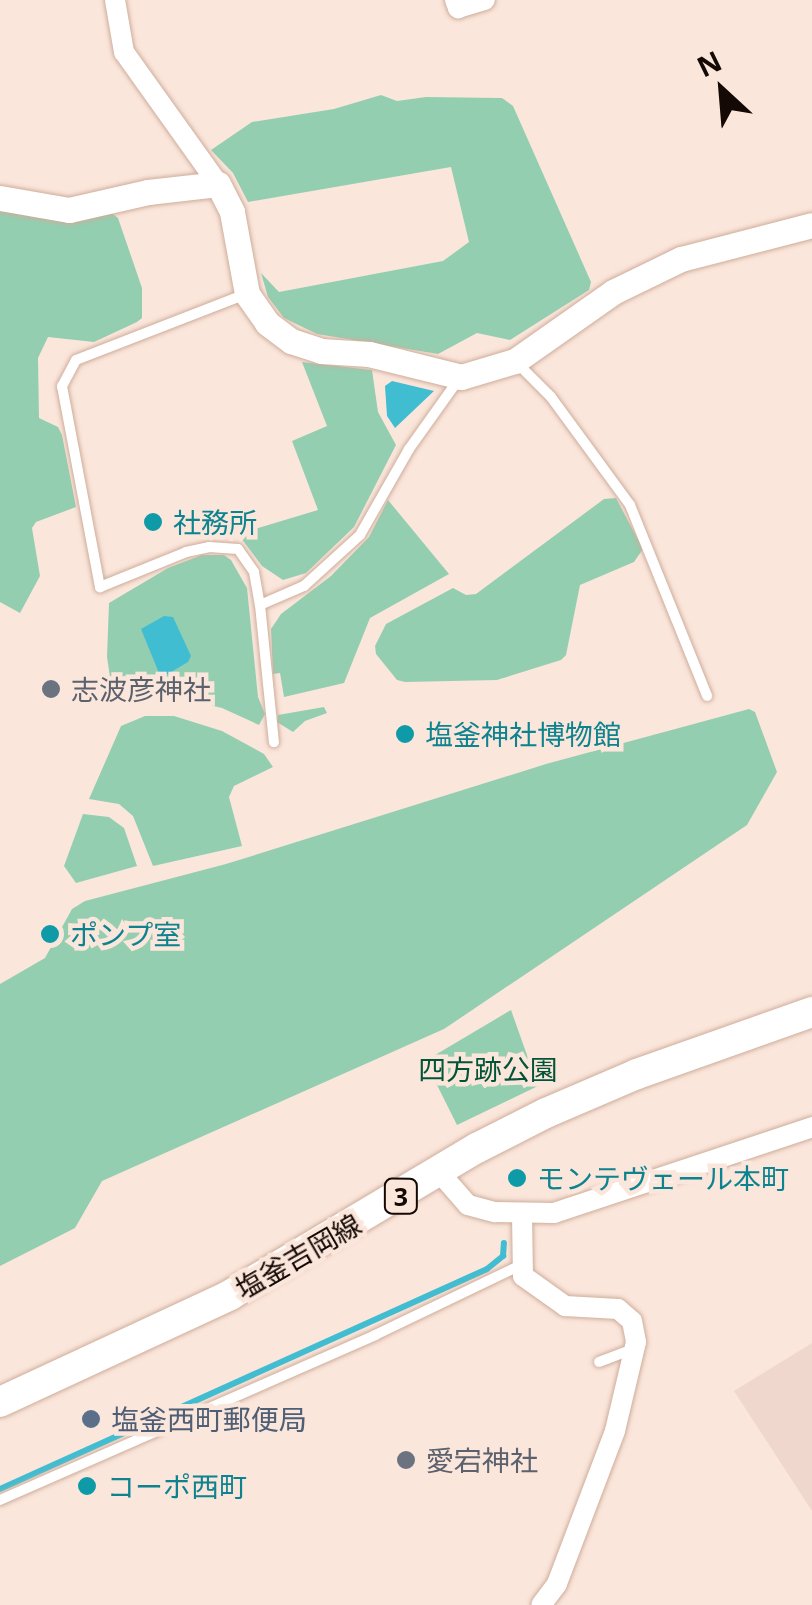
<!DOCTYPE html>
<html>
<head>
<meta charset="utf-8">
<style>
	body { margin:0 }
	#map { position:relative; width:812px; height:1605px; overflow:hidden; background:#fbe6db; font-family:"Open Sans","Noto Sans JP",sans-serif }
	div>[style] { position:absolute }
	.education>* { inset:0; background:#f0d7ce }
	.green>* { inset:0; background:#94ceb1 }
	.water>* { inset:0; background:#41bdd1 }
	.stream>* { height:6px; margin:-3px; padding:0 3px; transform-origin:3px; border-radius:3px; background:#41bdd1 }
	.roads { filter:drop-shadow(0 0 2px #cead9b) drop-shadow(0 0 2px #cead9b) }
	.service>* { height:10px; margin:-5px; padding:0 5px; transform-origin:5px; border-radius:5px; background:#fff }
	.minor>* { height:20px; margin:-10px; padding:0 10px; transform-origin:10px; border-radius:10px; background:#fff }
	.tertiary>* { height:25px; margin:-12.5px; padding:0 12.5px; transform-origin:12.5px; border-radius:12.5px; background:#fff }
	.primary>* { height:30px; margin:-15px; padding:0 15px; transform-origin:15px; border-radius:15px; background:#fff }
	.dots>* { width:28px; height:28px; translate:-50% -50%; box-sizing:border-box; border:5px solid #fbe6db; border-radius:50% }
	span { translate:-50% -50%; white-space:nowrap; text-align:center; line-height:1.15; -webkit-text-stroke:9px #fbe6db; paint-order:stroke }
	.shield-label span { padding:2px 8px; background:#fbe6db; border:2px solid; border-radius:8px; -webkit-text-stroke-width:0 }
	.shield-label { font-size:25px; color:#140904; font-weight:700 }
	.culture-label { font-size:28px; color:#0d838f }
	.left { translate:0 -50%; text-align:left }
	.worship-label { font-size:28px; color:#5b616d }
	.park-label { font-size:28px; color:#025439 }
	.street-label { font-size:28px; color:#140904 }
	.service-label { font-size:28px; color:#4e5e75 }
	.north { position:absolute; left:672px; top:40px; width:100px; height:100px; -webkit-text-stroke:8px #fbe6db; paint-order:stroke; rotate:334deg; font-size:28px; font-weight:700; line-height:40px; text-align:center; color:#140904 }
	.north::after { content:''; display:block; margin:auto; width:35px; height:45px; background:#140904; clip-path:polygon(50% 0,100% 100%,50% 72%,0 100%) }
</style>
</head>
<body>
<div id="map">
	<div class="education">
		<i style="clip-path:polygon(812px 1343px,812px 1511px,734px 1391px)"></i>
	</div>
	<div class="green">
		<i style="clip-path:polygon(381px 95px,397px 101px,426px 97px,502px 98px,513px 106px,591px 282px,589px 290px,510px 340px,477px 333px,438px 354px,317px 334px,284px 318px,268px 297px,261px 273px,279px 292px,443px 261px,469px 242px,451px 167px,248px 202px,233px 173px,211px 150px,252px 122px,334px 109px)"></i>
		<i style="clip-path:polygon(0 209px,39px 218px,110px 212px,118px 218px,142px 288px,142px 318px,137px 322px,94px 342px,48px 337px,38px 358px,39px 418px,58px 427px,62px 435px,76px 507px,36px 522px,32px 528px,40px 576px,20px 613px,0 602px)"></i>
		<i style="clip-path:polygon(302px 362px,372px 370px,378px 412px,396px 445px,354px 527px,306px 573px,283px 580px,262px 566px,238px 534px,318px 510px,292px 441px,327px 426px)"></i>
		<i style="clip-path:polygon(616px 498px,643px 549px,634px 562px,580px 585px,566px 655px,561px 660px,497px 680px,405px 682px,397px 680px,376px 654px,375px 646px,386px 624px,453px 588px,466px 595px,476px 594px,604px 499px)"></i>
		<i style="clip-path:polygon(388px 500px,449px 574px,370px 618px,344px 683px,284px 697px,280px 673px,273px 674px,271px 629px,281px 614px,331px 576px,369px 537px)"></i>
		<i style="clip-path:polygon(202px 555px,224px 555px,231px 560px,247px 588px,258px 697px,265px 714px,259px 725px,222px 708px,168px 695px,147px 693px,114px 704px,107px 657px,109px 603px,168px 568px)"></i>
		<i style="clip-path:polygon(324px 707px,327px 713px,305px 721px,293px 732px,277px 722px,278px 715px)"></i>
		<i style="clip-path:polygon(749px 709px,755px 712px,777px 772px,747px 825px,444px 1029px,102px 1181px,75px 1228px,0 1266px,0 984px,45px 958px,72px 909px,85px 901px,226px 864px,546px 764px)"></i>
		<i style="clip-path:polygon(145px 716px,174px 716px,222px 731px,264px 754px,273px 767px,234px 786px,229px 797px,242px 846px,153px 866px,133px 816px,119px 804px,89px 799px,121px 726px)"></i>
		<i style="clip-path:polygon(83px 814px,109px 817px,124px 828px,137px 866px,76px 883px,64px 866px)"></i>
		<i style="clip-path:polygon(511px 1010px,538px 1086px,457px 1125px,425px 1061px)"></i>
	</div>
	<div class="water">
		<i style="clip-path:polygon(392px 381px,434px 391px,395px 428px,387px 416px,385px 386px)"></i>
		<i style="clip-path:polygon(164px 616px,173px 617px,191px 656px,188px 662px,161px 678px,141px 629px)"></i>
	</div>
	<div class="stream">
		<i style="left:0;top:1489px;width:534px;rotate:-24.31deg"></i>
		<i style="left:487px;top:1269px;width:21px;rotate:-39deg"></i>
		<i style="left:503px;top:1256px;width:13px;rotate:-86deg"></i>
	</div>
	<div class="roads">
		<div class="service">
			<i style="left:246px;top:294px;width:182px;rotate:158.8deg"></i>
			<i style="left:76px;top:360px;width:30px;rotate:118deg"></i>
			<i style="left:62px;top:386px;width:205px;rotate:79.3deg"></i>
			<i style="left:100px;top:587px;width:93px;rotate:-22.1deg"></i>
			<i style="left:186px;top:552px;width:24px;rotate:-12deg"></i>
			<i style="left:209px;top:547px;width:29px;rotate:4deg"></i>
			<i style="left:238px;top:549px;width:28px;rotate:55deg"></i>
			<i style="left:254px;top:572px;width:34px;rotate:80deg"></i>
			<i style="left:260px;top:605px;width:138px;rotate:84.2deg"></i>
			<i style="left:516px;top:362px;width:49px;rotate:45deg"></i>
			<i style="left:551px;top:397px;width:134px;rotate:53.8deg"></i>
			<i style="left:630px;top:505px;width:206px;rotate:68deg"></i>
			<i style="left:260px;top:605px;width:48px;rotate:-23.4deg"></i>
			<i style="left:304px;top:586px;width:76px;rotate:-42.3deg"></i>
			<i style="left:360px;top:535px;width:99px;rotate:-60.3deg"></i>
			<i style="left:409px;top:449px;width:86px;rotate:-54.5deg"></i>
			<i style="left:599px;top:1362px;width:36px;rotate:-21deg"></i>
			<i style="left:0;top:1500px;width:410px;rotate:-23.7deg"></i>
			<i style="left:375px;top:1335px;width:162px;rotate:-25.6deg"></i>
		</div>
		<div class="minor">
			<i style="left:115px;top:0;width:53px;rotate:80.2deg"></i>
			<i style="left:124px;top:52px;width:162px;rotate:54.5deg"></i>
			<i style="left:455px;top:0;width:9px;rotate:69deg"></i>
			<i style="left:458px;top:8px;width:28px;rotate:-17deg"></i>
			<i style="left:439px;top:1172px;width:44px;rotate:48.7deg"></i>
			<i style="left:468px;top:1205px;width:28px;rotate:15deg"></i>
			<i style="left:495px;top:1212px;width:59px;rotate:1deg"></i>
			<i style="left:554px;top:1213px;width:272px;rotate:-18.4deg"></i>
			<i style="left:522px;top:1214px;width:62px;rotate:89.1deg"></i>
			<i style="left:523px;top:1276px;width:52px;rotate:35.5deg"></i>
			<i style="left:565px;top:1306px;width:53px;rotate:3.2deg"></i>
			<i style="left:618px;top:1309px;width:18px;rotate:41deg"></i>
			<i style="left:632px;top:1321px;width:21px;rotate:79deg"></i>
			<i style="left:636px;top:1342px;width:91px;rotate:103.3deg"></i>
			<i style="left:615px;top:1431px;width:164px;rotate:110.8deg"></i>
			<i style="left:557px;top:1584px;width:26px;rotate:127deg"></i>
		</div>
		<div class="tertiary">
			<i style="left:0;top:198px;width:70px;rotate:9.9deg"></i>
			<i style="left:69px;top:210px;width:81px;rotate:-12.8deg"></i>
			<i style="left:148px;top:192px;width:70px;rotate:-6.5deg"></i>
			<i style="left:218px;top:184px;width:31px;rotate:63deg"></i>
			<i style="left:232px;top:212px;width:83px;rotate:79.6deg"></i>
			<i style="left:247px;top:294px;width:35px;rotate:55deg"></i>
			<i style="left:267px;top:323px;width:30px;rotate:37deg"></i>
			<i style="left:291px;top:341px;width:32px;rotate:18deg"></i>
			<i style="left:321px;top:351px;width:48px;rotate:3.6deg"></i>
			<i style="left:369px;top:354px;width:95px;rotate:14deg"></i>
			<i style="left:461px;top:377px;width:56px;rotate:-16.5deg"></i>
			<i style="left:515px;top:361px;width:120px;rotate:-35.1deg"></i>
			<i style="left:613px;top:292px;width:76px;rotate:-25.9deg"></i>
			<i style="left:681px;top:259px;width:135px;rotate:-14.5deg"></i>
		</div>
		<div class="primary">
			<i style="left:0;top:1402px;width:254px;rotate:-24.9deg"></i>
			<i style="left:230px;top:1295px;width:287px;rotate:-30.8deg"></i>
			<i style="left:477px;top:1148px;width:77px;rotate:-26.9deg"></i>
			<i style="left:546px;top:1113px;width:99px;rotate:-23.2deg"></i>
			<i style="left:637px;top:1074px;width:186px;rotate:-19.5deg"></i>
		</div>
	</div>
	<div class="dots">
		<i style="left:153px;top:522px;background:#0f9aa8"></i>
		<i style="left:51px;top:689px;background:#6b7280"></i>
		<i style="left:405px;top:734px;background:#0f9aa8"></i>
		<i style="left:50px;top:934px;background:#0f9aa8"></i>
		<i style="left:517px;top:1178px;background:#0f9aa8"></i>
		<i style="left:91px;top:1419px;background:#5c6f8a"></i>
		<i style="left:406px;top:1460px;background:#6b7280"></i>
		<i style="left:87px;top:1486px;background:#0f9aa8"></i>
	</div>
	<div class="shield-label">
		<span style="left:401px;top:1196px">3</span>
	</div>
	<div class="culture-label">
		<span class="left" style="left:173px;top:522px">社務所</span>
		<span class="left" style="left:425px;top:734px">塩釜神社博物館</span>
		<span class="left" style="left:70px;top:934px">ポンプ室</span>
		<span class="left" style="left:537px;top:1178px">モンテヴェール本町</span>
		<span class="left" style="left:107px;top:1486px">コーポ西町</span>
	</div>
	<div class="worship-label">
		<span class="left" style="left:71px;top:689px">志波彦神社</span>
		<span class="left" style="left:426px;top:1460px">愛宕神社</span>
	</div>
	<div class="park-label">
		<span style="left:488px;top:1069px">四方跡公園</span>
	</div>
	<div class="street-label">
		<span style="left:298px;top:1256px;rotate:-30deg">塩釜吉岡線</span>
	</div>
	<div class="service-label">
		<span class="left" style="left:111px;top:1419px">塩釜西町郵便局</span>
	</div>
	<div class="north">N</div>
</div>
</body>
</html>
